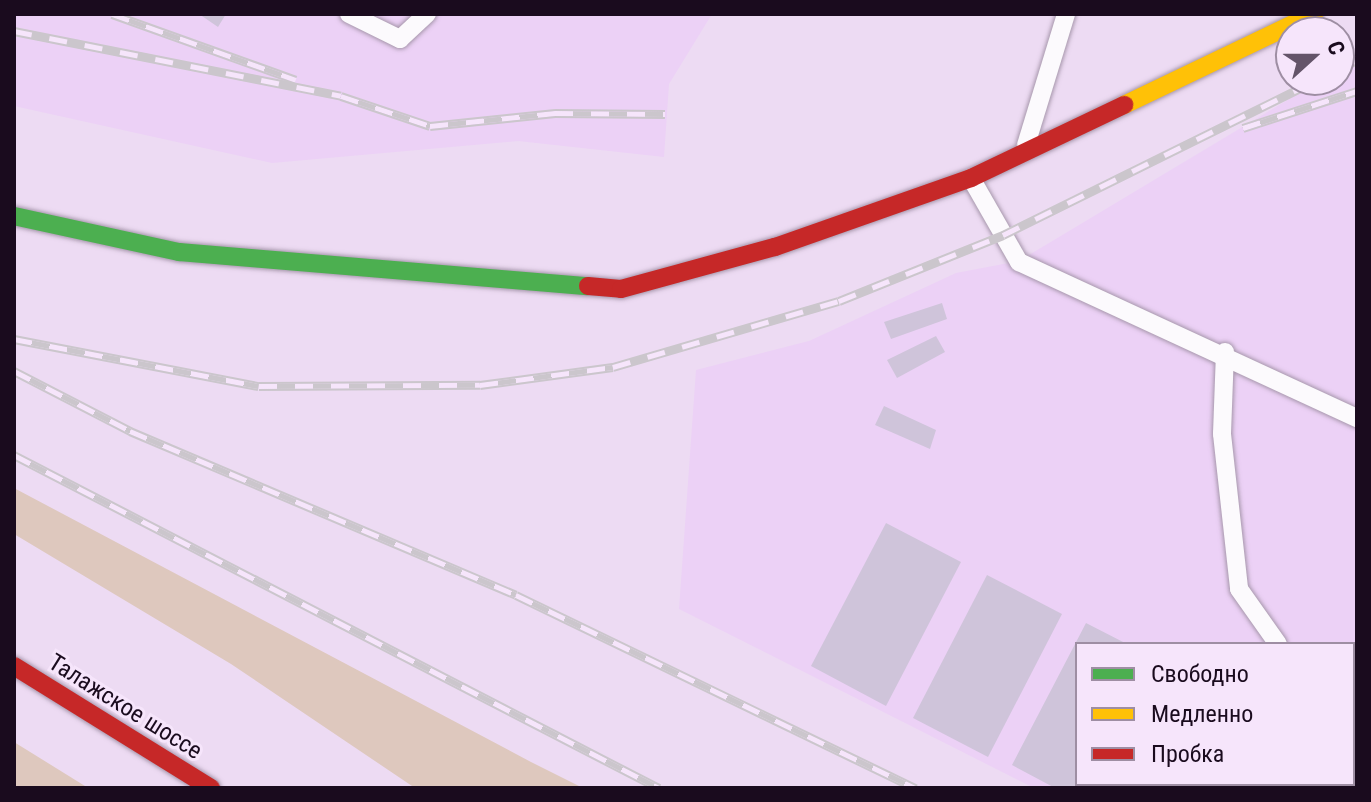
<!DOCTYPE html>
<html>
<head>
<meta charset="utf-8">
<style>
	body { margin:0 }
	#map { position:relative; width:1371px; height:802px; overflow:hidden; background:#eddbf3; font-family:"Roboto Condensed",sans-serif }
	div>[style] { position:absolute }
	.built>* { inset:0; background:#ecd1f6 }
	.green>* { inset:0; background:#dec8be }
	.building>* { inset:0; background:#cfc4da }
	.roads { filter:drop-shadow(0 0 2px #a797ac) drop-shadow(0 0 2px #a797ac) }
	.lane>* { height:18px; margin:-9px; padding:0 9px; transform-origin:9px; border-radius:9px; background:#fcfafd }
	.fast>* { height:18px; margin:-9px; padding:0 9px; transform-origin:9px; border-radius:9px; background:#4caf50 }
	.slow>* { height:18px; margin:-9px; padding:0 9px; transform-origin:9px; border-radius:9px; background:#ffc107 }
	.jam>* { height:18px; margin:-9px; padding:0 9px; transform-origin:9px; border-radius:9px; background:#c62828 }
	.rail>* { height:9px; margin-top:-4.5px; transform-origin:0; background:repeating-linear-gradient(90deg,#f6e5fb 0 18px,#cbc6cc 0 36px); box-sizing:border-box; border-block:2px solid #cbc6cc }
	span { translate:-50% -50%; white-space:nowrap; text-align:center; line-height:1.15; -webkit-text-stroke:6px #f6e5fb; paint-order:stroke }
	.street-label { font-size:24px; color:#1a0b1e }
	.frame { position:absolute; inset:0; border:16px solid #1a0b1e; pointer-events:none }
	.legend { position:absolute; left:1075px; top:642px; width:280px; height:144px; box-sizing:border-box; background:#f6e5fb; border:2px solid #9e8ea3; margin:0; padding:10px 14px; list-style:none; font-size:24px; color:#1a0b1e }
	.legend li { display:flex; align-items:center; gap:16px; height:40px }
	.legend b { width:40px; border:2px solid #9e8ea3 }
	.north { position:absolute; left:1275px; top:16px; width:80px; height:80px; box-sizing:border-box; background:#f6e5fb; border:2px solid #9e8ea3; border-radius:50%; rotate:69deg; font-size:22px; font-weight:700; line-height:32px; text-align:center; color:#1a0b1e }
	.north::after { content:''; display:block; margin:auto; width:28px; height:36px; background:#645469; clip-path:polygon(50% 0,100% 100%,50% 72%,0 100%) }
</style>
</head>
<body>
<div id="map">
	<div class="built">
		<i style="clip-path:polygon(14px 14px,712px 14px,669px 84px,664px 157px,518px 141px,272px 163px,14px 106px)"></i>
		<i style="clip-path:polygon(evenodd,1357px 59px,1357px 788px,1034px 788px,679px 609px,696px 370px,809px 341px,956px 273px,1019px 261px,1321px 80px,1339px 80px,1339px 69px,1357px 59px,1077px 644px,1353px 644px,1353px 784px,1077px 784px,1077px 644px)"></i>
	</div>
	<div class="green">
		<i style="clip-path:polygon(14px 488px,531px 762px,583px 788px,415px 788px,231px 664px,14px 534px)"></i>
		<i style="clip-path:polygon(14px 742px,85px 786px,87px 788px,14px 788px)"></i>
	</div>
	<div class="building">
		<i style="clip-path:polygon(199px 14px,226px 14px,218px 27px)"></i>
		<i style="clip-path:polygon(942px 303px,947px 319px,891px 339px,884px 322px)"></i>
		<i style="clip-path:polygon(936px 336px,945px 352px,897px 378px,887px 360px)"></i>
		<i style="clip-path:polygon(884px 406px,936px 430px,930px 449px,875px 425px)"></i>
		<i style="clip-path:polygon(886px 523px,961px 562px,886px 706px,811px 666px)"></i>
		<i style="clip-path:polygon(987px 575px,1062px 614px,988px 757px,913px 718px)"></i>
		<i style="clip-path:polygon(1086px 623px,1127px 644px,1077px 644px,1077px 784px,1098px 784px,1055px 788px,1012px 765px)"></i>
		<i style="clip-path:polygon(1221px 784px,1249px 784px,1255px 788px,1218px 788px)"></i>
	</div>
	<div class="roads">
		<div class="lane">
			<i style="left:349px;top:14px;width:57px;rotate:26.1deg"></i>
			<i style="left:400px;top:39px;width:37px;rotate:-43deg"></i>
			<i style="left:1026px;top:145px;width:137px;rotate:-73deg"></i>
			<i style="left:971px;top:178px;width:97px;rotate:60.3deg"></i>
			<i style="left:1019px;top:262px;width:372px;rotate:24.8deg"></i>
			<i style="left:1225px;top:352px;width:82px;rotate:92.1deg"></i>
			<i style="left:1222px;top:434px;width:156px;rotate:83.7deg"></i>
			<i style="left:1239px;top:589px;width:67px;rotate:54.7deg"></i>
			<i style="left:1353px;top:716px;width:4px;rotate:27deg"></i>
		</div>
		<div class="fast">
			<i style="left:14px;top:216px;width:169px;rotate:12.3deg"></i>
			<i style="left:179px;top:252px;width:410px;rotate:4.8deg"></i>
		</div>
		<div class="slow">
			<i style="left:1124px;top:105px;width:211px;rotate:-25.6deg"></i>
		</div>
		<div class="jam">
			<i style="left:588px;top:286px;width:33px;rotate:5deg"></i>
			<i style="left:621px;top:289px;width:160px;rotate:-15.3deg"></i>
			<i style="left:775px;top:247px;width:208px;rotate:-19.4deg"></i>
			<i style="left:971px;top:178px;width:170px;rotate:-25.5deg"></i>
			<i style="left:14px;top:666px;width:232px;rotate:31.8deg"></i>
		</div>
	</div>
	<div class="rail">
		<i style="left:112px;top:14px;width:195px;rotate:19.7deg"></i>
		<i style="left:14px;top:31px;width:333px;rotate:11.2deg"></i>
		<i style="left:341px;top:96px;width:94px;rotate:18.6deg"></i>
		<i style="left:430px;top:126px;width:126px;rotate:-5.9deg"></i>
		<i style="left:555px;top:113px;width:110px;rotate:0.5deg"></i>
		<i style="left:1339px;top:69px;width:20px;rotate:-27deg"></i>
		<i style="left:1243px;top:128px;width:120px;rotate:-18deg"></i>
		<i style="left:14px;top:339px;width:249px;rotate:10.9deg"></i>
		<i style="left:259px;top:386px;width:221px;rotate:-0.3deg"></i>
		<i style="left:480px;top:385px;width:134px;rotate:-7.7deg"></i>
		<i style="left:613px;top:367px;width:235px;rotate:-16.3deg"></i>
		<i style="left:839px;top:301px;width:177px;rotate:-21.9deg"></i>
		<i style="left:1003px;top:235px;width:350px;rotate:-26.3deg"></i>
		<i style="left:14px;top:371px;width:131px;rotate:27.3deg"></i>
		<i style="left:130px;top:431px;width:419px;rotate:23deg"></i>
		<i style="left:516px;top:595px;width:444px;rotate:25.8deg"></i>
		<i style="left:14px;top:455px;width:726px;rotate:27.31deg"></i>
	</div>
	<div class="street-label">
		<span style="left:125px;top:707px;rotate:32deg">Талажское шоссе</span>
	</div>
	<div class="frame"></div>
	<ul class="legend">
	<li><b style="height:10px;background:#4caf50"></b>Свободно</li>
	<li><b style="height:10px;background:#ffc107"></b>Медленно</li>
	<li><b style="height:10px;background:#c62828"></b>Пробка</li>
	</ul>
	<div class="north">С</div>
</div>
</body>
</html>
